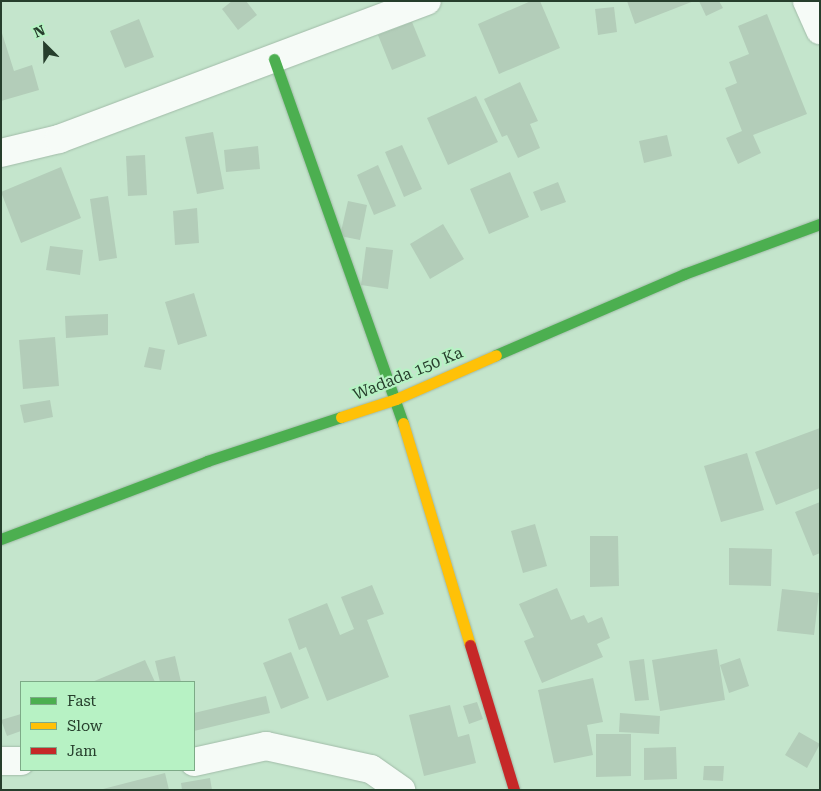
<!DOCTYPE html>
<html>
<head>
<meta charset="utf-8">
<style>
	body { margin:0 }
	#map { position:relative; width:821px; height:791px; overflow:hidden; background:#c4e5cc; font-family:"Roboto Serif",serif }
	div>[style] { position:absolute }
	.building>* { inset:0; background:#b3cdb9 }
	.roads { filter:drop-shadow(0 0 1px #a1bba8) drop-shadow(0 0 1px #a1bba8) }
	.street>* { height:28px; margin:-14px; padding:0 14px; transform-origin:14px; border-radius:14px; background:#f6fbf7 }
	.fast>* { height:11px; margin:-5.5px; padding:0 5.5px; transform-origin:5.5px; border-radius:5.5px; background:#4caf50 }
	.slow>* { height:11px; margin:-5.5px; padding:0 5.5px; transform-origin:5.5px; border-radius:5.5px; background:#ffc107 }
	.jam>* { height:11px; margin:-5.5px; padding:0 5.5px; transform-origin:5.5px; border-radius:5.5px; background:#c62828 }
	span { translate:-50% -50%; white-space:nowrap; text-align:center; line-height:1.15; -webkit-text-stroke:4.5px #b7f2c4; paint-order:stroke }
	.street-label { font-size:16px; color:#263e2c }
	.frame { position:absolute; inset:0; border:2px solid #263e2c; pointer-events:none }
	.legend { position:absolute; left:20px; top:681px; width:175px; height:90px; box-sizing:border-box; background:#b7f2c4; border:1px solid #7daa87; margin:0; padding:6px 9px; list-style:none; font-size:15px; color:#263e2c }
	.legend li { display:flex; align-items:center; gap:10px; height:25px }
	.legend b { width:25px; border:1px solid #7daa87 }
	.north { position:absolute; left:20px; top:20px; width:50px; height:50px; -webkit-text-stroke:4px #b7f2c4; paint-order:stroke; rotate:337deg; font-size:14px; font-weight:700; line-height:20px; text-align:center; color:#263e2c }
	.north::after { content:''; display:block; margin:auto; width:18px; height:22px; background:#263e2c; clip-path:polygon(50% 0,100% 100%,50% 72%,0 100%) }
</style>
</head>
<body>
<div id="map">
	<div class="building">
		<i style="clip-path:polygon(232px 1px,246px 1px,257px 15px,238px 30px,222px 9px)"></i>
		<i style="clip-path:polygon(531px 1px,540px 1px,560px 48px,499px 74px,478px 24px)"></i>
		<i style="clip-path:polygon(627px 1px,694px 1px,635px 24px)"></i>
		<i style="clip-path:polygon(699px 1px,719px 1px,723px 8px,706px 16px)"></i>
		<i style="clip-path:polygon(614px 7px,617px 32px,598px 35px,595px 9px)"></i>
		<i style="clip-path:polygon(767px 14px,807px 114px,753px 135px,761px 153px,738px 164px,726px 138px,742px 131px,725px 88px,737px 83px,729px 62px,749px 54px,738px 26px)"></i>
		<i style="clip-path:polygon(139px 19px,154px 57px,125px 68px,110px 31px)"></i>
		<i style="clip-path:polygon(412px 22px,426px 56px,392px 70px,378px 35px)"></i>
		<i style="clip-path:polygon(1px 30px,14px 71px,32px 65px,39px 90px,1px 101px)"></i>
		<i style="clip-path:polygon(520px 82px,538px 121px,530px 124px,540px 148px,518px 158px,507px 135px,502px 137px,484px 99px)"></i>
		<i style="clip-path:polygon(476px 96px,498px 142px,448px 165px,427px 118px)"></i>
		<i style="clip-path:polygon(213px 132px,224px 189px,197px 194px,185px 137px)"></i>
		<i style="clip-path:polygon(667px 135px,672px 156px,644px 163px,639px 141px)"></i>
		<i style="clip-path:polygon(402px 145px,422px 189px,404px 197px,385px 152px)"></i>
		<i style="clip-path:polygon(258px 146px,260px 169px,226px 172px,224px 150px)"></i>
		<i style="clip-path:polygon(145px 155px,147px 195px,128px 196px,126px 156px)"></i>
		<i style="clip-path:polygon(378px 165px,396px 206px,374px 215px,357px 175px)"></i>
		<i style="clip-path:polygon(61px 167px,81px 218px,21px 243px,1px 192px)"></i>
		<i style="clip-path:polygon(510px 172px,529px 217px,489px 234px,470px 189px)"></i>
		<i style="clip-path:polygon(558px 182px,566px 202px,541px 211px,533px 192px)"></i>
		<i style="clip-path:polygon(108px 196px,117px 258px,99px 261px,90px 199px)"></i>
		<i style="clip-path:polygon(348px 201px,367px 205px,360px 240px,340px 236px)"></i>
		<i style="clip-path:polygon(197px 208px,199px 243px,175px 245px,173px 211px)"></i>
		<i style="clip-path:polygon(443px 224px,464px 259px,430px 279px,410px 244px)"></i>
		<i style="clip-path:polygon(50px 246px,83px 250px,80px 275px,46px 270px)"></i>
		<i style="clip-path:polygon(366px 247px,393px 250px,388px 289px,361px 285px)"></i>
		<i style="clip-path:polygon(194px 293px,207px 336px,178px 345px,165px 302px)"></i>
		<i style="clip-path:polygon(108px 314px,108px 335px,66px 338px,65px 316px)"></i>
		<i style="clip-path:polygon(55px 337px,59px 386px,23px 389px,19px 340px)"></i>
		<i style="clip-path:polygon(149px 347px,165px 350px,161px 370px,144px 367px)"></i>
		<i style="clip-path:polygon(50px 400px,53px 417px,24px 423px,20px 405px)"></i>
		<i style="clip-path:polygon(820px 428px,820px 488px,776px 505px,755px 452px)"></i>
		<i style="clip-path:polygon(747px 453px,764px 510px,721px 522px,704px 466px)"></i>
		<i style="clip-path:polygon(820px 502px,820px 553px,813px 556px,795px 512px)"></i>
		<i style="clip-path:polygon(535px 524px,547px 566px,523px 573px,511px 531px)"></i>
		<i style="clip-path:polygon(590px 536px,618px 536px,619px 586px,590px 587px)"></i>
		<i style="clip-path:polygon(729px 548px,772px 549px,771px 586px,729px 585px)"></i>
		<i style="clip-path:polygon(372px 585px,384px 614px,367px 620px,389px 677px,327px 701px,306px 647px,299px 650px,288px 619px,327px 603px,340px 635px,354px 629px,341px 597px)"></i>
		<i style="clip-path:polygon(557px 588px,571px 620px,584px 615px,588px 623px,602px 617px,610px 638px,597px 644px,603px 657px,542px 683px,524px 641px,534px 637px,519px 604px)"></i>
		<i style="clip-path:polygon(782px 589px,819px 593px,814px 635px,777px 631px)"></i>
		<i style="clip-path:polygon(717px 649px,725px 700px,660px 711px,652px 660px)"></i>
		<i style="clip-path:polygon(291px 652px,309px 698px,281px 709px,263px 663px)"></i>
		<i style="clip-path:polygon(175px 656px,181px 682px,160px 682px,155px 661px)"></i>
		<i style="clip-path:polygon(740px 658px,749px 686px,729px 693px,720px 665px)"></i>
		<i style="clip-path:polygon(644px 659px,649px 700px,635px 701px,629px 661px)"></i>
		<i style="clip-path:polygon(145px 660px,155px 682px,92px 682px)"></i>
		<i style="clip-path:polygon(593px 678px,603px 722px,587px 725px,593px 755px,554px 763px,538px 690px)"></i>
		<i style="clip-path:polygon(266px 696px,270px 713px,194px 731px,194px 713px)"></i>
		<i style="clip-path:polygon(477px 702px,483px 719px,469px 724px,463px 706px)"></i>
		<i style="clip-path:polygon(450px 705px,458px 737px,469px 734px,476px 763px,424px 776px,409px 715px)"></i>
		<i style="clip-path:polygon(620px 713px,660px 716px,659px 734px,619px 732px)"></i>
		<i style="clip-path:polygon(21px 714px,21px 731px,7px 736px,1px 720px)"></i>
		<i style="clip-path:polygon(799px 732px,820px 744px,807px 768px,785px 755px)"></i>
		<i style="clip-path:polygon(596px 734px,631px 734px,631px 776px,596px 777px)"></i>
		<i style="clip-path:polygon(676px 747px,677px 779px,644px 780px,644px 748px)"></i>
		<i style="clip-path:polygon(704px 766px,724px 766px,723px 781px,703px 780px)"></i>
		<i style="clip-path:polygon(165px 773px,169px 790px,103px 790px,103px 789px)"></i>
		<i style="clip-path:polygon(210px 778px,212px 790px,182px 790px,181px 783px)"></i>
	</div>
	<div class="roads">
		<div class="street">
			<i style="left:807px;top:1px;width:32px;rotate:66deg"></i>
			<i style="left:1px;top:153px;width:60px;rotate:-13.6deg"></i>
			<i style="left:59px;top:139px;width:393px;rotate:-20.6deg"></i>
			<i style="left:1px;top:761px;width:20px"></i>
			<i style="left:194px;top:762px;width:74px;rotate:-12.5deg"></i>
			<i style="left:266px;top:746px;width:107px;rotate:12.4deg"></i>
			<i style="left:371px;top:769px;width:37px;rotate:35deg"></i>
		</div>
		<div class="fast">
			<i style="left:274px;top:59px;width:386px;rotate:70.5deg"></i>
			<i style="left:496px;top:355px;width:205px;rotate:-23.3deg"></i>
			<i style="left:684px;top:274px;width:145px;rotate:-20.2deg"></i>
			<i style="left:1px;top:539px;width:220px;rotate:-20.7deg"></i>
			<i style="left:207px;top:461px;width:141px;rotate:-18.2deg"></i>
		</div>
		<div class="slow">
			<i style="left:341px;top:417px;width:58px;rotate:-18.1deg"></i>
			<i style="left:396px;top:399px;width:109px;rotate:-23.7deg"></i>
			<i style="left:403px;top:423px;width:232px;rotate:73.2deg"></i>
		</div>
		<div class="jam">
			<i style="left:470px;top:645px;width:152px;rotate:73.1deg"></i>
		</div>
	</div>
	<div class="street-label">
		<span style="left:408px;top:374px;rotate:-22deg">Wadada 150 Ka</span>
	</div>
	<div class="frame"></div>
	<ul class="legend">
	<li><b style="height:6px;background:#4caf50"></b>Fast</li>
	<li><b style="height:6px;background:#ffc107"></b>Slow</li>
	<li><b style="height:6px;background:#c62828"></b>Jam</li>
	</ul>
	<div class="north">N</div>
</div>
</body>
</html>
